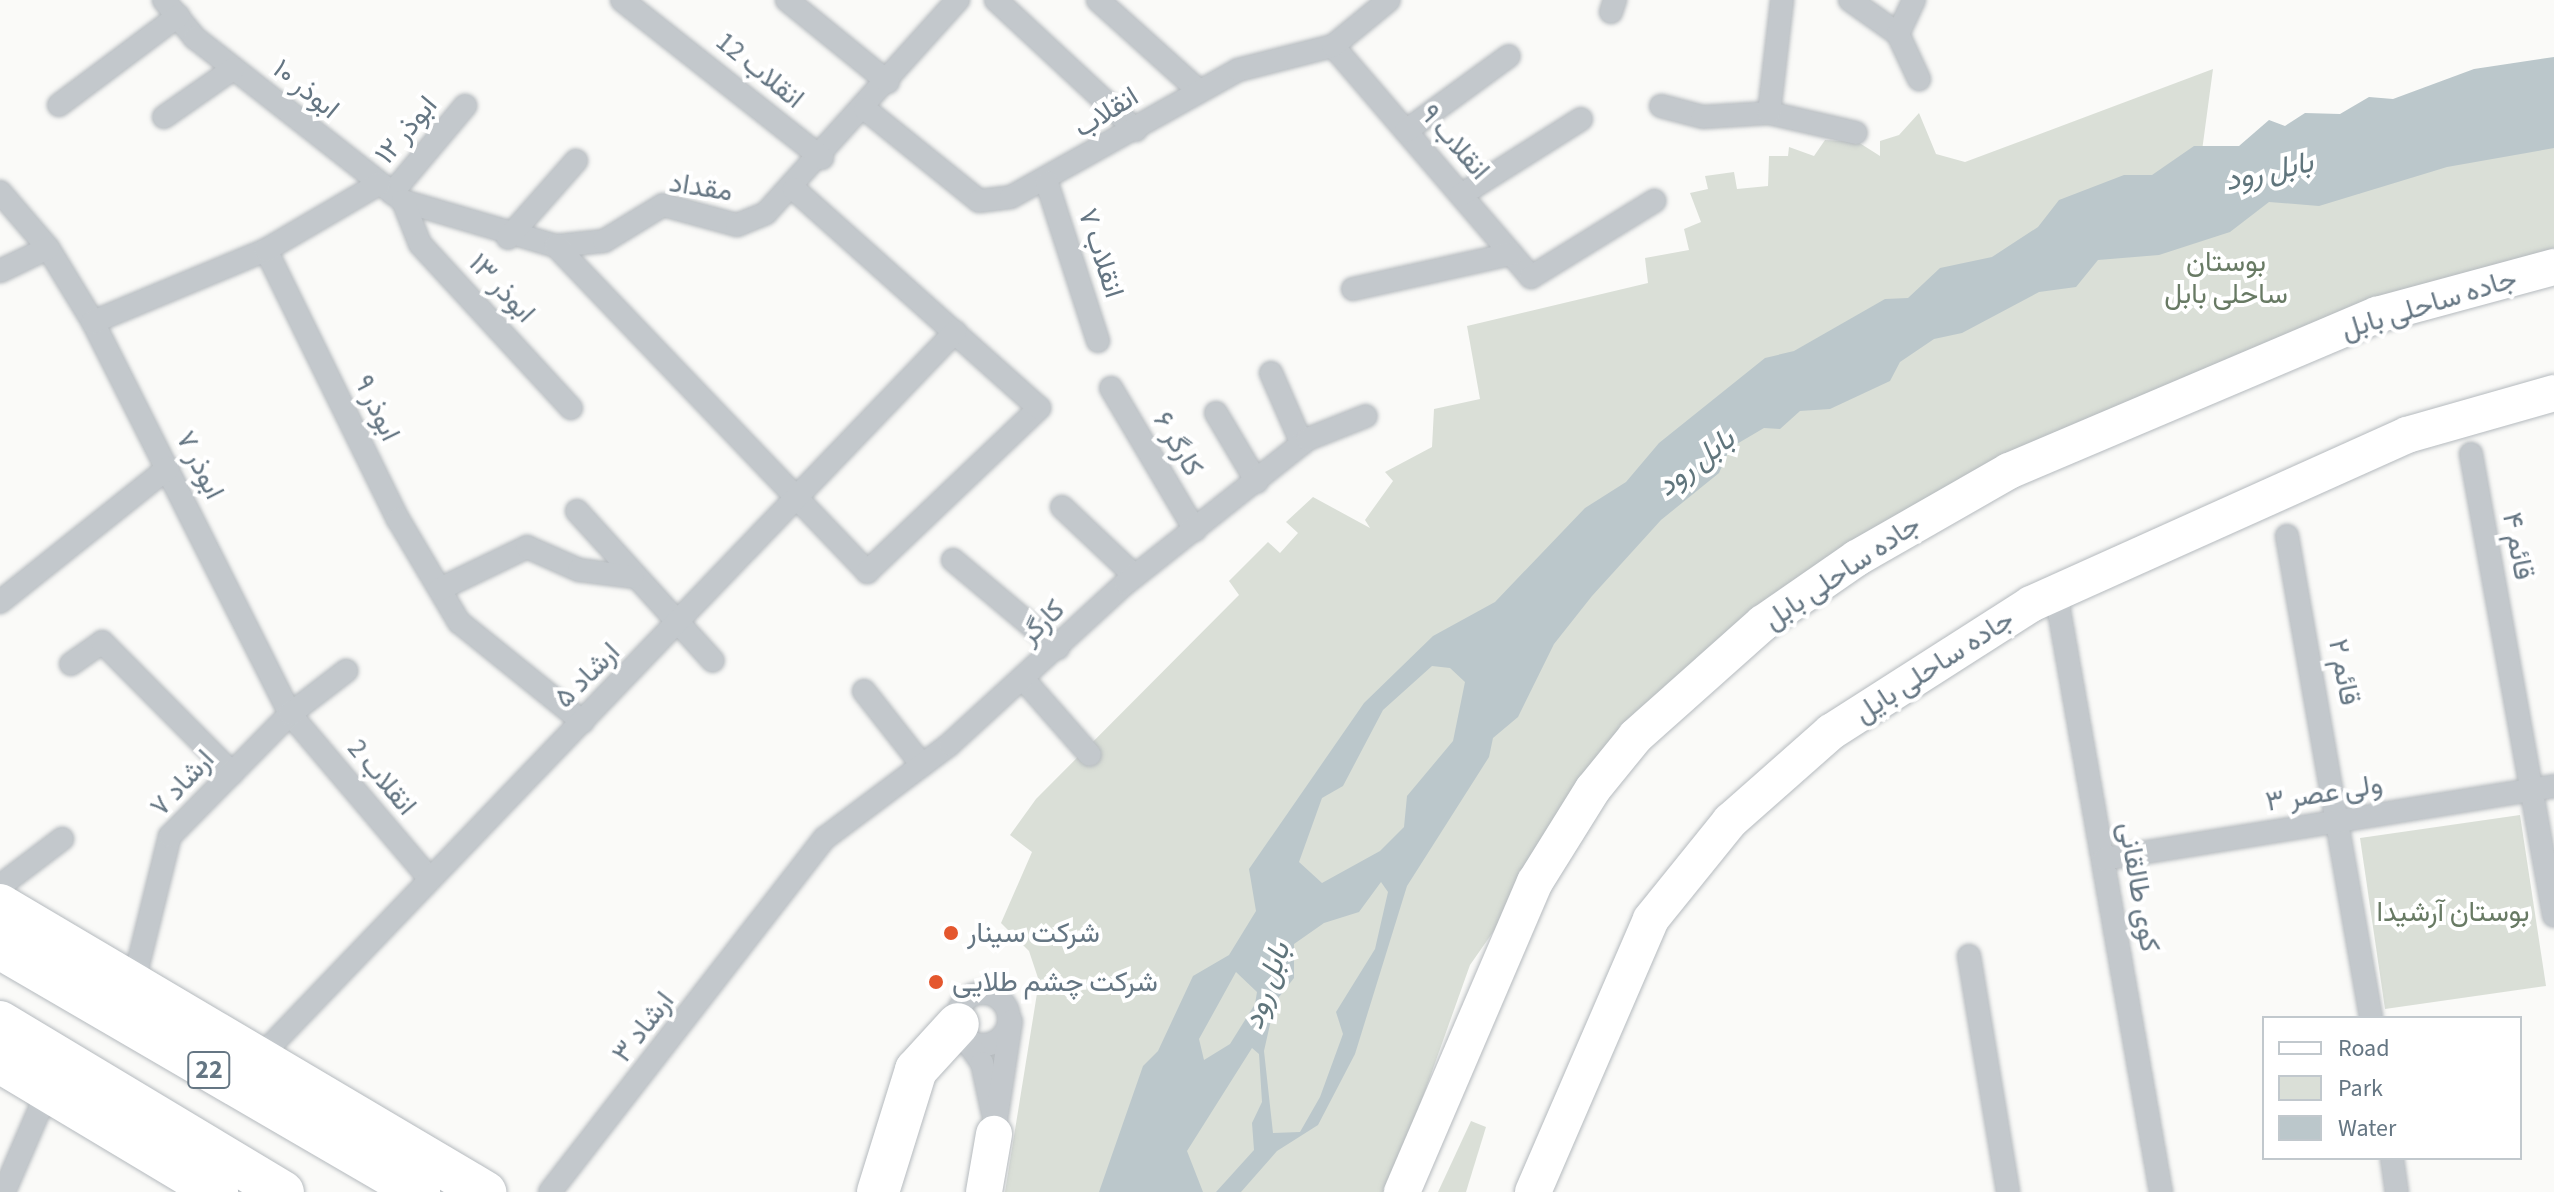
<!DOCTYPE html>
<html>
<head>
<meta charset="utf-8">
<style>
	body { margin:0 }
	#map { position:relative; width:2554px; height:1192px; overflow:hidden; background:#fafaf8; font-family:"Source Sans 3",Vazirmatn,sans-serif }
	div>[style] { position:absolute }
	.green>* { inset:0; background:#dadfd7 }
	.water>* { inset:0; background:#bbc7cb }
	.roads { filter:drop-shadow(0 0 2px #b5babe) drop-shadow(0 0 2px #b5babe) }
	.street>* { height:22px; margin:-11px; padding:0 11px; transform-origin:11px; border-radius:11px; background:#c3c8cc }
	.street>.ring { margin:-11px; padding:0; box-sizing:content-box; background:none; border:22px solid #c3c8cc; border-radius:50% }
	.primary>* { height:36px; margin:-18px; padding:0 18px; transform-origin:18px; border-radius:18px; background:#fff }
	.highway>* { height:42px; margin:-21px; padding:0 21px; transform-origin:21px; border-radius:21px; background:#fff }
	.dots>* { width:22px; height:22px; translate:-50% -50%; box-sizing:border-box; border:4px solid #fff; border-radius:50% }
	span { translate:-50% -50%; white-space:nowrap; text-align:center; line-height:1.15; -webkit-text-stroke:8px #fff; paint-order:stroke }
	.shield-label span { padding:2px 6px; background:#fff; border:2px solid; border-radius:6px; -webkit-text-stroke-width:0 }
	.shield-label { font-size:26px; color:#657683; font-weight:700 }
	.street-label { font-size:28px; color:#657683 }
	.park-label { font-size:28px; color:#687a64 }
	.poi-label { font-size:28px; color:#657683 }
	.left { translate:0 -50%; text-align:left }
	.water-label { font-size:30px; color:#60757c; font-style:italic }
	.legend { position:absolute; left:2262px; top:1016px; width:260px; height:144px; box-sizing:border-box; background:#fff; border:2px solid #c1c8cd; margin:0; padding:10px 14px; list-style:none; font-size:24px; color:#657683 }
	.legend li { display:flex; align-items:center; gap:16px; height:40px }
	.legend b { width:40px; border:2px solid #c1c8cd }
</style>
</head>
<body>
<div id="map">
	<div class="green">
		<i style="clip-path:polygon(2213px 69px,2197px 188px,2554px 105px,2554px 267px,2455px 290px,1857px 558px,1593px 789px,1470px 965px,1389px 1192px,1005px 1192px,1039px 981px,1029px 951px,1001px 923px,1032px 852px,1010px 835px,1036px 799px,1239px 595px,1229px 581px,1268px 542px,1280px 553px,1298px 533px,1286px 522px,1313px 497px,1370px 528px,1365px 520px,1393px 481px,1385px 472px,1432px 447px,1434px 409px,1480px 399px,1467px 326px,1648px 283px,1645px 258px,1689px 250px,1684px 229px,1701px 222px,1690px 193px,1708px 189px,1705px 176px,1734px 172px,1737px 189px,1768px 186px,1769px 156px,1788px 156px,1789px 147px,1814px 156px,1825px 140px,1858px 142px,1880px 156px,1880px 141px,1899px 135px,1919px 113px,1936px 154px,1965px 162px)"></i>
		<i style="clip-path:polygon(2520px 815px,2546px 986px,2385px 1009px,2360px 838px)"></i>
		<i style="clip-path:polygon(1471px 1121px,1486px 1127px,1466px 1192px,1438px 1192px)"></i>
	</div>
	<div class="water">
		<i style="clip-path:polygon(evenodd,2554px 57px,2554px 148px,2447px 167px,2319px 206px,2269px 202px,2230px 232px,2159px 255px,2098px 260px,2076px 287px,2039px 292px,1962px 333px,1934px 339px,1900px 362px,1890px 381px,1830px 409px,1800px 411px,1780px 429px,1764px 428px,1730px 448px,1719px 473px,1661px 520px,1592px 596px,1554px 644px,1518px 717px,1493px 738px,1489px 757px,1407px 886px,1355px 1054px,1318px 1125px,1277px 1151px,1241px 1192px,1216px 1192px,1254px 1150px,1252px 1123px,1262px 1102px,1259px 1054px,1252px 1048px,1187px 1151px,1203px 1192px,1099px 1192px,1143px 1066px,1158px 1051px,1193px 976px,1229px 955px,1256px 911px,1249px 869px,1364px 703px,1433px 636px,1495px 602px,1585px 508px,1626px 482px,1659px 443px,1765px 358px,1794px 351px,1885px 299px,1908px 298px,1940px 268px,1992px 257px,2038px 227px,2059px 200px,2124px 175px,2152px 175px,2194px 146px,2239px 146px,2269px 120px,2285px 126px,2305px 113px,2340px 114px,2369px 97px,2393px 99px,2474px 69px,2554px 57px,1432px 666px,1450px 668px,1465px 682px,1453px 741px,1407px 796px,1404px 827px,1380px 851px,1322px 883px,1299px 862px,1322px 798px,1343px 786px,1383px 710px,1432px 666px,2554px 57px,1381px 882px,1388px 892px,1375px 949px,1336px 1012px,1343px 1034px,1320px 1097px,1300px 1132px,1273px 1133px,1264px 1051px,1275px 1002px,1294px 978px,1294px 944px,1324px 923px,1359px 912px,1381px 882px,2554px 57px,1236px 972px,1257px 992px,1255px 1004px,1230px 1044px,1204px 1060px,1199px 1039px,1236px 972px)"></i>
	</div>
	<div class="roads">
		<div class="street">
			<i style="left:164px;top:0;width:49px;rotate:50.8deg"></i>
			<i style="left:195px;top:38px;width:264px;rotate:38.1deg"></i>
			<i style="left:403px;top:201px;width:159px;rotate:16.4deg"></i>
			<i style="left:556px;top:246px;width:48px;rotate:-5.9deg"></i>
			<i style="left:604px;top:241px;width:69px;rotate:-31.4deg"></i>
			<i style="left:663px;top:205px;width:77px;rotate:15.1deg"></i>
			<i style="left:737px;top:225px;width:31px;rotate:-22deg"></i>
			<i style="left:766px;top:213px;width:287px;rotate:-48deg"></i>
			<i style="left:622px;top:0;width:255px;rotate:38.3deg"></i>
			<i style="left:787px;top:0;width:130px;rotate:39.1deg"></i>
			<i style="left:996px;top:0;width:191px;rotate:42.9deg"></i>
			<i style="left:1098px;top:0;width:136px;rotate:42deg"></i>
			<i style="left:1850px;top:0;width:59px;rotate:35.3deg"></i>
			<i style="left:1898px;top:34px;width:50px;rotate:65deg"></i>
			<i style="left:1611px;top:12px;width:13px;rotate:-72deg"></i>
			<i style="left:1898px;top:34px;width:38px;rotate:-65deg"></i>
			<i style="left:1333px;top:46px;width:304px;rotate:49.4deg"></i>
			<i style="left:1531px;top:277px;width:145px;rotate:-31.7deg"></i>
			<i style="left:59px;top:105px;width:149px;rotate:-36.8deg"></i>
			<i style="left:1661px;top:106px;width:43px;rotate:14.7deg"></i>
			<i style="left:1703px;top:117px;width:66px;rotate:-3.5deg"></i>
			<i style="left:1769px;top:113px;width:89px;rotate:12.9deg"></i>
			<i style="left:865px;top:109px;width:146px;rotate:38.9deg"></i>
			<i style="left:979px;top:201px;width:32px;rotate:-7deg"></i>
			<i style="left:1011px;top:197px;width:260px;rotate:-29.2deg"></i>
			<i style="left:1238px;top:70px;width:98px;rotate:-14.2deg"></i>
			<i style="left:1333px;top:46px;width:72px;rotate:-39.4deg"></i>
			<i style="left:1769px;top:113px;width:114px;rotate:-83.4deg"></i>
			<i style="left:164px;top:117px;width:84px;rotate:-34.8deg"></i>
			<i style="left:1406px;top:131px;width:127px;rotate:-36.1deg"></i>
			<i style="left:1047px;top:183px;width:166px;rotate:72.1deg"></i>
			<i style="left:0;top:192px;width:74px;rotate:49.4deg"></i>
			<i style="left:48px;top:248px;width:87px;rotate:58.7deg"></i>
			<i style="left:93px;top:322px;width:439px;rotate:63.3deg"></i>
			<i style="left:290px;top:714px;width:215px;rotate:49.7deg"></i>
			<i style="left:392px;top:193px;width:114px;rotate:-50deg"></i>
			<i style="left:1461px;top:195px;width:142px;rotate:-32.3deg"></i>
			<i style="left:403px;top:201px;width:46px;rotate:68.4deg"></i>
			<i style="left:420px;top:244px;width:223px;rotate:47.4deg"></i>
			<i style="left:508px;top:238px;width:103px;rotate:-48.6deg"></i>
			<i style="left:556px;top:246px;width:451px;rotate:46.3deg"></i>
			<i style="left:867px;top:572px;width:238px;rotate:-43.6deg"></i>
			<i style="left:1039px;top:408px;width:329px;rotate:-138.2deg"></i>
			<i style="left:266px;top:250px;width:300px;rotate:63.9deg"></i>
			<i style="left:398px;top:519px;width:120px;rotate:59.4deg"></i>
			<i style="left:459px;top:622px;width:159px;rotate:38.9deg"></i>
			<i style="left:0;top:271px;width:53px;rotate:-25.6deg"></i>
			<i style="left:1353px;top:289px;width:162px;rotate:-12.5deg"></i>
			<i style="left:93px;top:322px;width:187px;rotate:-22.6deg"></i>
			<i style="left:266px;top:250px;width:131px;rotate:-30.3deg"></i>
			<i style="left:1271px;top:373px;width:77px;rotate:66.4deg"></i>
			<i style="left:1111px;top:388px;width:165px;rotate:59.4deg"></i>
			<i style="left:1216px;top:413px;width:80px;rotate:59.3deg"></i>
			<i style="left:2471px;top:454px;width:469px;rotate:79.8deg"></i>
			<i style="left:1062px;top:507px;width:100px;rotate:43.4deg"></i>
			<i style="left:577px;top:511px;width:202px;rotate:47.8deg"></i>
			<i style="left:2287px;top:536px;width:489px;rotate:80.1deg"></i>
			<i style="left:953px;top:560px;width:137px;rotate:40deg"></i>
			<i style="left:440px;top:589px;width:97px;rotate:-25.8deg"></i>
			<i style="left:527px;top:547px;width:57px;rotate:23.9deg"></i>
			<i style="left:579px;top:570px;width:54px;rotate:7.4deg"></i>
			<i style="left:2056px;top:593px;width:608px;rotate:80.06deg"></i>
			<i style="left:0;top:602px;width:215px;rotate:-38.6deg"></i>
			<i style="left:71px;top:664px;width:38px;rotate:-35deg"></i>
			<i style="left:102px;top:642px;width:185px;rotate:45.2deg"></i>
			<i style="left:1025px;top:681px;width:98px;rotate:48.7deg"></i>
			<i style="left:864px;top:691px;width:94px;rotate:51.9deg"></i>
			<i style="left:2104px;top:859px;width:456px;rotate:-9.2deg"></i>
			<i style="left:0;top:886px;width:78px;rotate:-37.2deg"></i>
			<i style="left:1969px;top:956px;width:239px;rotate:80.6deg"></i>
			<i style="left:134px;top:981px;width:149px;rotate:-76.1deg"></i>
			<i style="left:170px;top:836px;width:171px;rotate:-45.5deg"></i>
			<i style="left:290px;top:714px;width:71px;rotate:-37.5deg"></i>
			<i class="ring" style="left:957px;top:993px;width:30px;height:30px"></i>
			<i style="left:963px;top:1036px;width:33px;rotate:55deg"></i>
			<i style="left:982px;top:1063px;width:52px;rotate:77.8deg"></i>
			<i style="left:259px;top:1058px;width:1006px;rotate:-46.21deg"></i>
			<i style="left:994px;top:1134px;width:114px;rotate:-81.4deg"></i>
			<i style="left:2392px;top:1158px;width:34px;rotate:82deg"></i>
			<i style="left:4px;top:1192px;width:111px;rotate:-66.7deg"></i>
			<i style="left:550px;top:1192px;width:448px;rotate:-52.2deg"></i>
			<i style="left:825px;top:838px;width:156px;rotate:-36.9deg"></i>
			<i style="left:950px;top:744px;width:239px;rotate:-42.5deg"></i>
			<i style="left:1126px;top:583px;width:232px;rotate:-38.4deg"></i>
			<i style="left:1308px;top:439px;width:62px;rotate:-21.6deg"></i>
		</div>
		<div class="primary">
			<i style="left:984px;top:1192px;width:59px;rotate:-80.2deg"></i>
			<i style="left:1402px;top:1192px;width:337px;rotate:-66.8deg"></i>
			<i style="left:1535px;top:882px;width:110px;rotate:-58.1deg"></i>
			<i style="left:1593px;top:789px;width:68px;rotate:-50.9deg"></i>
			<i style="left:1636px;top:736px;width:170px;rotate:-41.7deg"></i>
			<i style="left:1763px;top:623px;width:114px;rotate:-34.7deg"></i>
			<i style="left:1857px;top:558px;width:175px;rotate:-29.8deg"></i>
			<i style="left:2009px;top:471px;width:400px;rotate:-23deg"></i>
			<i style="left:2377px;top:315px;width:183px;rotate:-15.2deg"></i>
			<i style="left:1533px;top:1192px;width:297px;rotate:-66.6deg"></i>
			<i style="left:1651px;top:919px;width:126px;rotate:-51.1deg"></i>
			<i style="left:1730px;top:821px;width:135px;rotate:-41.4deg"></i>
			<i style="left:1831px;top:732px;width:237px;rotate:-32.6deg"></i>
			<i style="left:2031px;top:604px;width:412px;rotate:-24.2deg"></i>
			<i style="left:2407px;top:435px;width:153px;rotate:-15.9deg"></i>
		</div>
		<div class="highway">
			<i style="left:0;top:905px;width:564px;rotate:30.62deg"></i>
			<i style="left:0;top:948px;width:485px;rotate:30.2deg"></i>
			<i style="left:0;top:1022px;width:330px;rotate:31deg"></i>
			<i style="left:0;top:1062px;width:253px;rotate:30.9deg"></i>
			<i style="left:878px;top:1192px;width:128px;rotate:-72.7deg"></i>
			<i style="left:916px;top:1070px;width:62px;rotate:-47.6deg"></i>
		</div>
	</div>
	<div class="dots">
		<i style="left:951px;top:933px;background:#e4572e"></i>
		<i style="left:936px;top:982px;background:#e4572e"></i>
	</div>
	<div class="shield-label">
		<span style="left:209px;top:1070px">22</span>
	</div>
	<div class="street-label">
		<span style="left:760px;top:70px;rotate:39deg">انقلاب 12</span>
		<span style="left:306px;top:89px;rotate:39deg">ابوذر ۱۰</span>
		<span style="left:1106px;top:112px;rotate:-32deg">انقلاب</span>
		<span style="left:406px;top:130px;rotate:-50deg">ابوذر ۱۲</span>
		<span style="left:1455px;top:142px;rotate:49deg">انقلاب ۹</span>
		<span style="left:701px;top:187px;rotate:9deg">مقداد</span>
		<span style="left:1101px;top:253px;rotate:72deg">انقلاب ۷</span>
		<span style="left:502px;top:288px;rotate:47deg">ابوذر ۱۳</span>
		<span style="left:2429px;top:304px;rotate:-17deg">جاده ساحلی بابل</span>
		<span style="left:377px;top:408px;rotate:64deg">ابوذر ۹</span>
		<span style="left:1178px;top:444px;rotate:59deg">کارگر ۶</span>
		<span style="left:200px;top:465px;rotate:63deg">ابوذر ۷</span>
		<span style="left:2518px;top:546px;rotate:79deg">قائم ۴</span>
		<span style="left:1842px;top:572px;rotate:-34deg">جاده ساحلی بابل</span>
		<span style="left:1042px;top:622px;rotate:-44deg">کارگر</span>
		<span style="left:1934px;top:666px;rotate:-33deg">جاده ساحلی بایل</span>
		<span style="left:2344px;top:672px;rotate:79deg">قائم ۲</span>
		<span style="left:587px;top:675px;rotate:-45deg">ارشاد ۵</span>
		<span style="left:382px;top:777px;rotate:50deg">انقلاب 2</span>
		<span style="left:182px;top:783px;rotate:-47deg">ارشاد ۷</span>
		<span style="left:2324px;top:793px;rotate:-9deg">ولی عصر ۳</span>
		<span style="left:2139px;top:887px;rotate:80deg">کوی طالقانی</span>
		<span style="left:643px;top:1027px;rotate:-52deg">ارشاد ۳</span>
	</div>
	<div class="park-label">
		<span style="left:2226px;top:278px">بوستان<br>ساحلی بابل</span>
		<span style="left:2453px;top:912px">بوستان آرشیدا</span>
	</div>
	<div class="poi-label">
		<span class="left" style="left:967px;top:933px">شرکت سینار</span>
		<span class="left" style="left:952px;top:982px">شرکت چشم طلایی</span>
	</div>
	<div class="water-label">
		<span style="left:2269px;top:172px;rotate:-13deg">بابل رود</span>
		<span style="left:1696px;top:463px;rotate:-38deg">بابل رود</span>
		<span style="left:1267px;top:986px;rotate:-71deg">بابل رود</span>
	</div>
	<ul class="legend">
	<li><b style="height:10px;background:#fff"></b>Road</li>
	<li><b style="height:22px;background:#dadfd7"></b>Park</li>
	<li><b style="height:22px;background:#bbc7cb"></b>Water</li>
	</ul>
</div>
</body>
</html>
